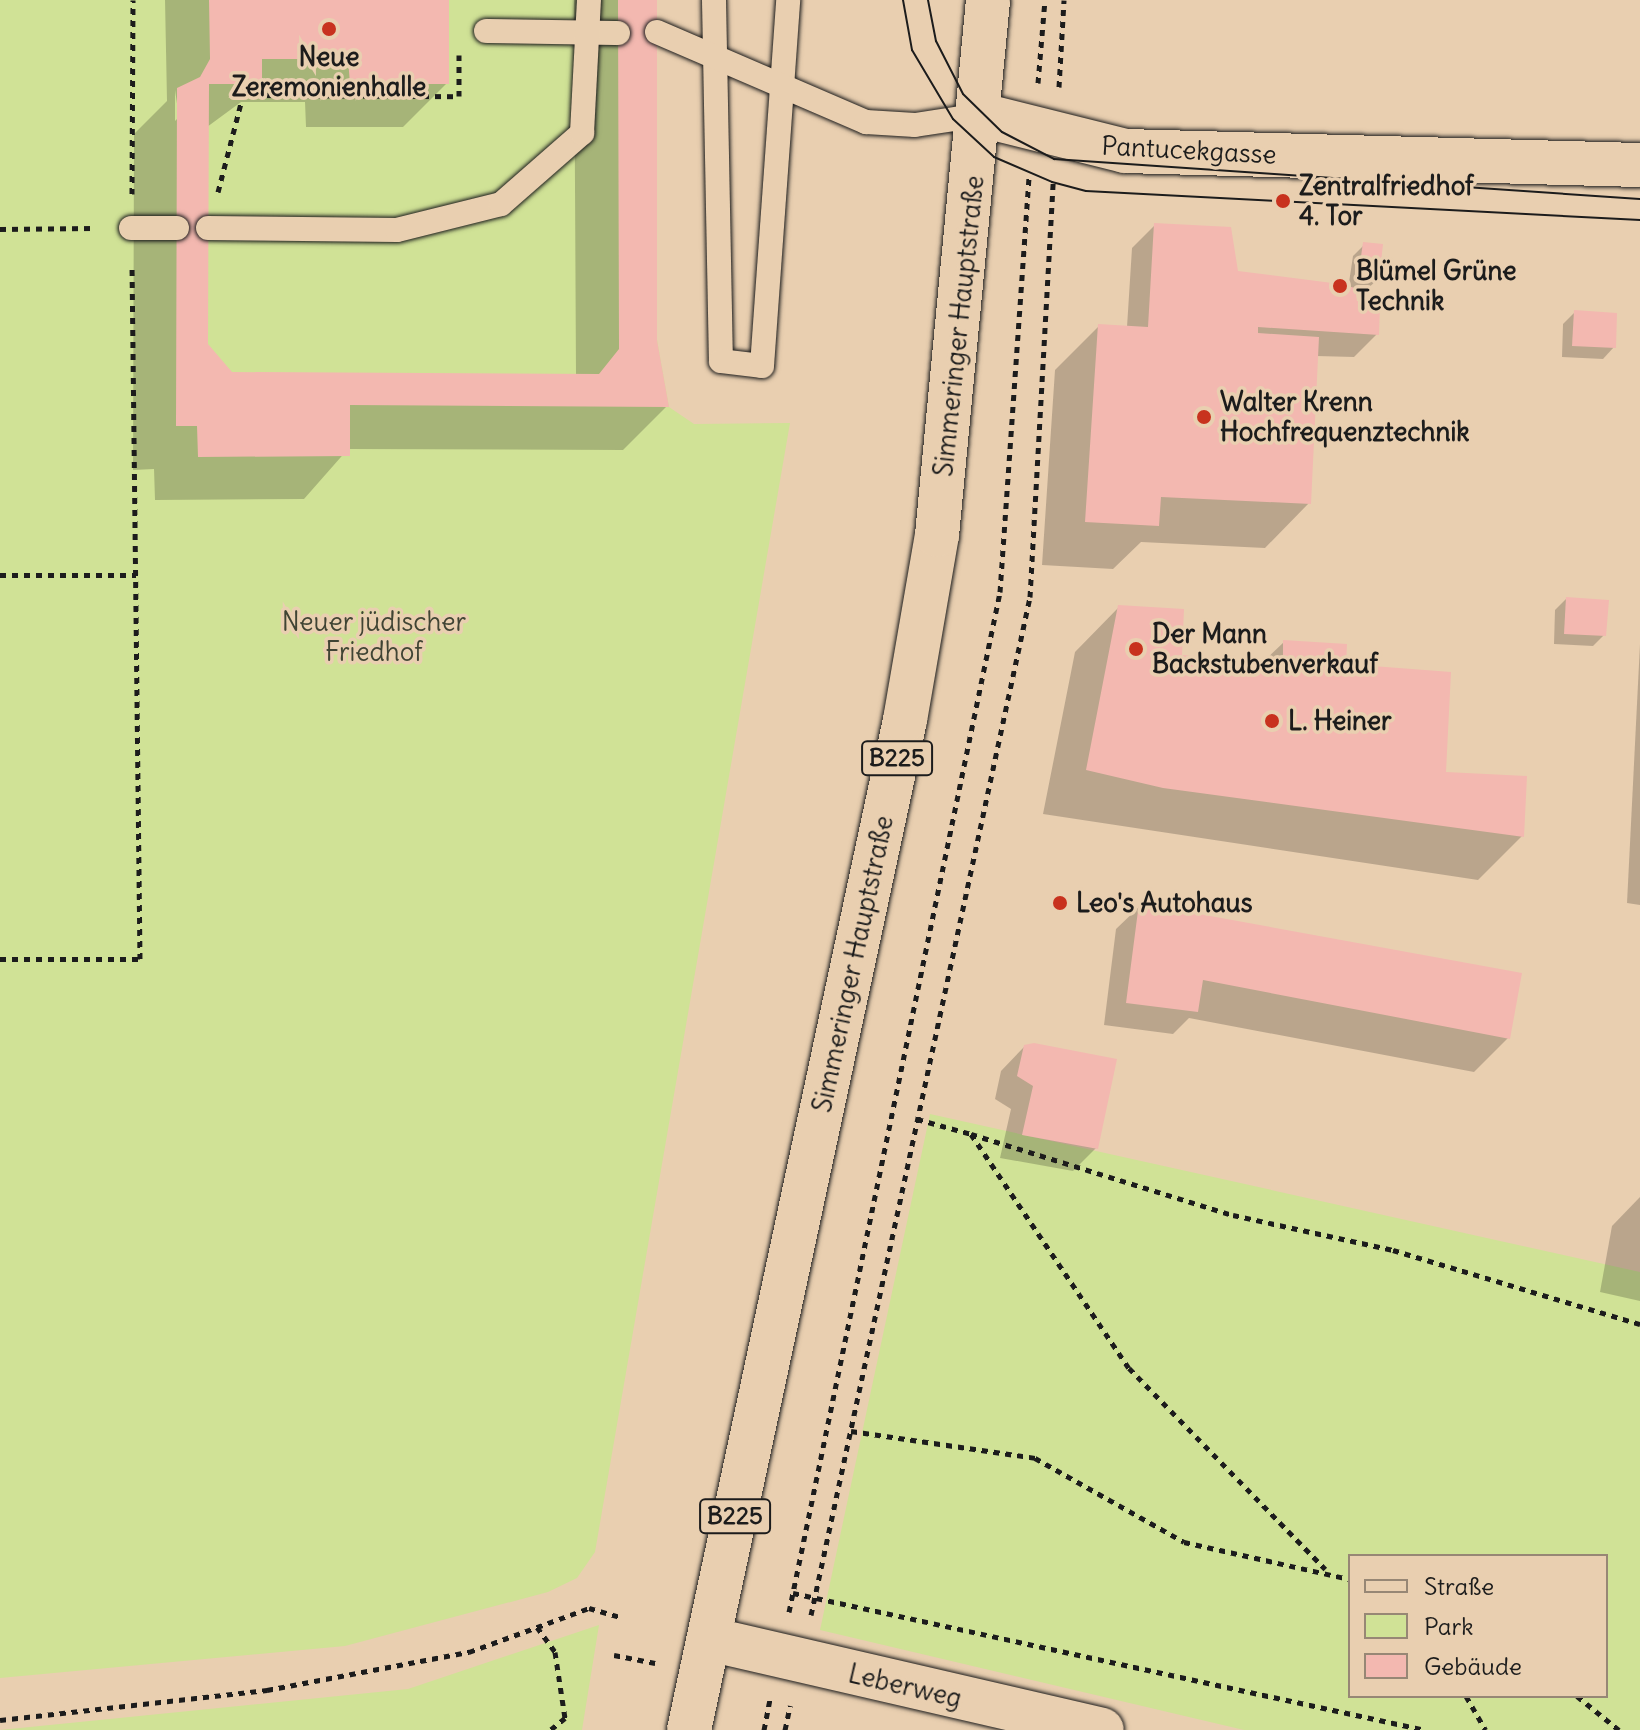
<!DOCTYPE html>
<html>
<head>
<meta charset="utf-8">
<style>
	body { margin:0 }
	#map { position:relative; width:1640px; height:1730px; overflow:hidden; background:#e9cfb0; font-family:Delius,sans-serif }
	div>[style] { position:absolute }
	.green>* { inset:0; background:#d0e296 }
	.shadow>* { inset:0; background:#0003 }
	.building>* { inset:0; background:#f3b8b0 }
	.path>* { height:5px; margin-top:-2.5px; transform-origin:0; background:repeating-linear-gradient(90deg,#1c1c1c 0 6px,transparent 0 12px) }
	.roads { filter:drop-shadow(0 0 2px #1c1c1c) drop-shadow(0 0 2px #1c1c1c) }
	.lane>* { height:24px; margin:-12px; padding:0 12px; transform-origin:12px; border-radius:12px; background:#e9cfb0 }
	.street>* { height:44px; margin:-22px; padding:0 22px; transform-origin:22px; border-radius:22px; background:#e9cfb0 }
	.primary>* { height:44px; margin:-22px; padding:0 22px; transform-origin:22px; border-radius:22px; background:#e9cfb0 }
	.tram>* { height:2px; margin:-1px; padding:0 1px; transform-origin:1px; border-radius:1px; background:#1c1c1c }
	.dots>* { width:22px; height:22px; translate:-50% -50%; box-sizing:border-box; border:4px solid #e9cfb0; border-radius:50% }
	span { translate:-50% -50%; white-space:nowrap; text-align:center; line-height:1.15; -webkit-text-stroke:7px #e9cfb0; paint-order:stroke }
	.shield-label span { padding:2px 6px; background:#e9cfb0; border:2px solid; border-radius:6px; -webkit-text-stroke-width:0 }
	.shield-label { font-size:24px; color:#1c1c1c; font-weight:700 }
	.poi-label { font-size:26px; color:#1c1c1c; font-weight:700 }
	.left { translate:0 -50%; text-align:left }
	.street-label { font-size:26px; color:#1c1c1c }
	.park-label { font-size:26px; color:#404434 }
	.legend { position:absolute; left:1348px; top:1554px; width:260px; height:144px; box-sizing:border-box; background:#e9cfb0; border:2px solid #978775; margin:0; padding:10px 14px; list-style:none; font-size:24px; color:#1c1c1c }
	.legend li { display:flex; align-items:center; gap:16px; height:40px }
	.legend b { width:40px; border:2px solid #978775 }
</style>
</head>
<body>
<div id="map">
	<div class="green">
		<i style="clip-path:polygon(0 0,657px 0,657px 340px,669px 407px,694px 424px,790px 423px,595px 1552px,577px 1578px,548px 1592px,345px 1646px,0 1678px)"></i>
		<i style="clip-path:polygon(evenodd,930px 1114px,1640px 1272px,1640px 1730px,1244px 1730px,820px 1630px,930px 1114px,1350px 1556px,1606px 1556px,1606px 1696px,1350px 1696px,1350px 1556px)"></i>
		<i style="clip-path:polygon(599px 1625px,582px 1730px,0 1730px,408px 1689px)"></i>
	</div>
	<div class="shadow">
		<i style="clip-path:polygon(evenodd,165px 0,447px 0,447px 83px,403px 127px,306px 127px,305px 102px,241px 102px,207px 127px,206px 345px,231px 374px,576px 376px,574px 0,655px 0,655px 341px,667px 406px,623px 450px,348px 449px,304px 499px,155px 500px,154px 469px,133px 470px,134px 134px,167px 101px,165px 0,175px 90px,179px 117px,175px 121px,175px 90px)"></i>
		<i style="clip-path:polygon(1155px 225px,1237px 273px,1348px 289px,1353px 256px,1364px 245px,1377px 280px,1365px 291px,1354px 290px,1355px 302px,1377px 334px,1354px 357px,1316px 356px,1309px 503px,1265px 548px,1141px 542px,1113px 569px,1042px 565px,1055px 370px,1099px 326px,1127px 327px,1132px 248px)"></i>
		<i style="clip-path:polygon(1575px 312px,1614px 347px,1603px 359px,1562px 357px,1563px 324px)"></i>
		<i style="clip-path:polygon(1566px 599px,1604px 635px,1593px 646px,1554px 644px,1555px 610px)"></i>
		<i style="clip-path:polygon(1119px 607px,1180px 657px,1263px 662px,1284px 642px,1344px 666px,1444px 774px,1522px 836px,1478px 880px,1043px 814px,1075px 652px)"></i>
		<i style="clip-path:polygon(1640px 644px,1640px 905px,1627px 903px)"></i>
		<i style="clip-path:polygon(1140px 906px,1508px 1038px,1474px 1072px,1189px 1018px,1173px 1034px,1104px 1025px,1116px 929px)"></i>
		<i style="clip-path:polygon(1024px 1047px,1096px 1148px,1073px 1171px,1000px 1158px,1011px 1109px,995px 1099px,1001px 1071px)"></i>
		<i style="clip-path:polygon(1640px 1197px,1640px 1301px,1600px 1292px,1612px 1226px)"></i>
	</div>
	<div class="building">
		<i style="clip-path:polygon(209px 0,449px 0,449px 84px,350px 84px,348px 59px,262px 59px,262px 84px,209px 84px,208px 344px,232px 372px,599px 374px,619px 349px,618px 0,657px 0,657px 340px,669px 407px,350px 405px,350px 456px,198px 457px,197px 426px,176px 426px,177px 88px,200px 77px,210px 59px)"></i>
		<i style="clip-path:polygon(1154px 223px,1231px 227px,1238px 271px,1340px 284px,1355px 288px,1357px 301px,1380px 303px,1379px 335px,1258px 327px,1258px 333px,1319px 337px,1311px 504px,1161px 497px,1159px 526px,1085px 522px,1098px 324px,1148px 327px)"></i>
		<i style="clip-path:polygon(1363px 242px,1383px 244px,1379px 281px,1358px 279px)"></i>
		<i style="clip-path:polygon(1574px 310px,1617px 313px,1616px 348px,1572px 346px)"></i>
		<i style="clip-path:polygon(1566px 597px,1609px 600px,1606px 636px,1564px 634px)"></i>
		<i style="clip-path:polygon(1118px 605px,1184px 609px,1182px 655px,1283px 662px,1283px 640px,1347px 644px,1346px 664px,1451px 672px,1446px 772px,1527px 776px,1524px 837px,1163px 788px,1086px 770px)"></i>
		<i style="clip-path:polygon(1139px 903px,1522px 973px,1510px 1039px,1203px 980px,1198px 1012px,1126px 1003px)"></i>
		<i style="clip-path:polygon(1034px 1043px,1117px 1059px,1098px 1149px,1022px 1135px,1033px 1086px,1017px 1076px,1024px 1045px)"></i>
	</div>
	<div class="path">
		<i style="left:1038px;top:83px;width:83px;rotate:-85.2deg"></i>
		<i style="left:1059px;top:87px;width:87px;rotate:-86.7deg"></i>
		<i style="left:218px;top:192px;width:100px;rotate:-75.5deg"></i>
		<i style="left:243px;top:95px;width:216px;rotate:0.3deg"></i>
		<i style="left:459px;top:96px;width:41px;rotate:-90deg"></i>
		<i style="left:132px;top:194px;width:194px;rotate:-89.7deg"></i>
		<i style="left:0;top:229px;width:94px;rotate:-0.6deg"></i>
		<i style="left:0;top:575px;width:136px"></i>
		<i style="left:0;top:959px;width:140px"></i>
		<i style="left:140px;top:959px;width:695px;rotate:-90.66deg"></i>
		<i style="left:917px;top:1119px;width:56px;rotate:15.5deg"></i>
		<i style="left:971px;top:1134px;width:282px;rotate:56deg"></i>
		<i style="left:1129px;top:1368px;width:281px;rotate:45.7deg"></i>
		<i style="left:971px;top:1134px;width:274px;rotate:17.2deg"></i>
		<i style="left:1233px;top:1215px;width:164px;rotate:12.3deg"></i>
		<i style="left:1393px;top:1250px;width:258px;rotate:16.7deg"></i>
		<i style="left:851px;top:1431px;width:186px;rotate:8.3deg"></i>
		<i style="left:1035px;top:1458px;width:171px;rotate:29.4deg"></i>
		<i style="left:1184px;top:1542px;width:170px;rotate:12.6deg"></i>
		<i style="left:793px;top:1593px;width:647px;rotate:12.23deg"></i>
		<i style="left:789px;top:1612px;width:1042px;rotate:-78.31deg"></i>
		<i style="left:1000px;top:592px;width:417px;rotate:-86deg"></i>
		<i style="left:811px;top:1615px;width:1041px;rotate:-77.86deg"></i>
		<i style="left:1030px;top:597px;width:417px;rotate:-86.8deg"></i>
		<i style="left:537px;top:1627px;width:31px;rotate:54deg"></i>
		<i style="left:555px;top:1652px;width:67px;rotate:81.4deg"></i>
		<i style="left:565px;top:1718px;width:19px;rotate:141deg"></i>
		<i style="left:614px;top:1655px;width:42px;rotate:11deg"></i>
		<i style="left:1466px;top:1696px;width:39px;rotate:60deg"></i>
		<i style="left:1577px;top:1696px;width:54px;rotate:39deg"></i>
		<i style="left:0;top:1720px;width:269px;rotate:-6.4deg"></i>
		<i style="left:267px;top:1690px;width:206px;rotate:-10.7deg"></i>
		<i style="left:469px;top:1652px;width:128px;rotate:-20.1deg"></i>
		<i style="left:589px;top:1608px;width:32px;rotate:16deg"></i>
		<i style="left:764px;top:1730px;width:31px;rotate:-79deg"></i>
		<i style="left:785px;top:1730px;width:25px;rotate:-78deg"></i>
	</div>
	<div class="roads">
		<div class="lane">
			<i style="left:714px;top:0;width:361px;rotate:88.9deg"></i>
			<i style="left:721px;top:361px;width:41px;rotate:7deg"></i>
			<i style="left:762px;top:366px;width:367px;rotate:-85.9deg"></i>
			<i style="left:486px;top:31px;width:132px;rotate:0.9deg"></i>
			<i style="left:657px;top:32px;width:228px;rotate:23.3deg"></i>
			<i style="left:866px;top:122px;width:49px;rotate:3.5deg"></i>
			<i style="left:915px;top:125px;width:67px;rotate:-8.6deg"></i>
			<i style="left:131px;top:228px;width:46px"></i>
			<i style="left:208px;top:228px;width:189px;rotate:0.6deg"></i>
			<i style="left:397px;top:230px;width:107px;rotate:-14deg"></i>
			<i style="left:501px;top:204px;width:108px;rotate:-41.2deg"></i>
			<i style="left:582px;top:133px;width:133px;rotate:-87deg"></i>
		</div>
		<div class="street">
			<i style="left:981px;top:115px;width:148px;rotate:14deg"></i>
			<i style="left:1125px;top:151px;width:515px;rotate:1.56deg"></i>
			<i style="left:709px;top:1639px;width:403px;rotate:13deg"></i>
		</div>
		<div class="primary">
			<i style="left:689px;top:1730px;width:1033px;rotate:-77.93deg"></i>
			<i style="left:905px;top:720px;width:188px;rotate:-80.2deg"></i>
			<i style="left:937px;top:535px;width:537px;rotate:-84.55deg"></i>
		</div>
	</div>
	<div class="tram">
		<i style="left:903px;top:0;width:51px;rotate:79.8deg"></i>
		<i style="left:912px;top:50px;width:80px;rotate:59.3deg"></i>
		<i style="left:953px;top:119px;width:56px;rotate:42.8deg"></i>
		<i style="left:994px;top:157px;width:63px;rotate:23.3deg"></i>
		<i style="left:1052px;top:182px;width:35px;rotate:15deg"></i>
		<i style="left:1086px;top:191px;width:555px;rotate:3deg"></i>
		<i style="left:928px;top:0;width:42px;rotate:79deg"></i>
		<i style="left:936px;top:41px;width:59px;rotate:63deg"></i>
		<i style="left:963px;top:94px;width:54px;rotate:44.3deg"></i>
		<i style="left:1002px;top:132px;width:59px;rotate:27.4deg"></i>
		<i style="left:1054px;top:159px;width:587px;rotate:3.9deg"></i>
	</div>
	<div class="dots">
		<i style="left:329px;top:29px;background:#c8321e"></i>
		<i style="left:1283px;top:201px;background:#c8321e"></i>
		<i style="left:1340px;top:286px;background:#c8321e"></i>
		<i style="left:1204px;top:417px;background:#c8321e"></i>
		<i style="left:1136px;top:649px;background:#c8321e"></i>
		<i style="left:1272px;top:721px;background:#c8321e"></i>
		<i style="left:1060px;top:903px;background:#c8321e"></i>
	</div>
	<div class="shield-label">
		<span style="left:897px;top:758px">B225</span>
		<span style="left:735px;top:1516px">B225</span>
	</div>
	<div class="poi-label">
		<span style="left:329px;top:72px">Neue<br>Zeremonienhalle</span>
		<span class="left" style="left:1299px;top:201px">Zentralfriedhof<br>4. Tor</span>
		<span class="left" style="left:1356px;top:286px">Blümel Grüne<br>Technik</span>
		<span class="left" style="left:1220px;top:417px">Walter Krenn<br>Hochfrequenztechnik</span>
		<span class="left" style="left:1152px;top:649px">Der Mann<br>Backstubenverkauf</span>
		<span class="left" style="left:1288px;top:721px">L. Heiner</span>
		<span class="left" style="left:1076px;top:903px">Leo's Autohaus</span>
	</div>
	<div class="street-label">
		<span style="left:1189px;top:150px;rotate:3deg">Pantucekgasse</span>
		<span style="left:959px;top:326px;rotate:-84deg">Simmeringer Hauptstraße</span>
		<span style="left:853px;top:964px;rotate:-78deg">Simmeringer Hauptstraße</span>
		<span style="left:905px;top:1686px;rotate:13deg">Leberweg</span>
	</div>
	<div class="park-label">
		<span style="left:374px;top:637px">Neuer jüdischer<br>Friedhof</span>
	</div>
	<ul class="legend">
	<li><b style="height:10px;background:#e9cfb0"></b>Straße</li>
	<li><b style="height:22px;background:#d0e296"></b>Park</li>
	<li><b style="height:22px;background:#f3b8b0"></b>Gebäude</li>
	</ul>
</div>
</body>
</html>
